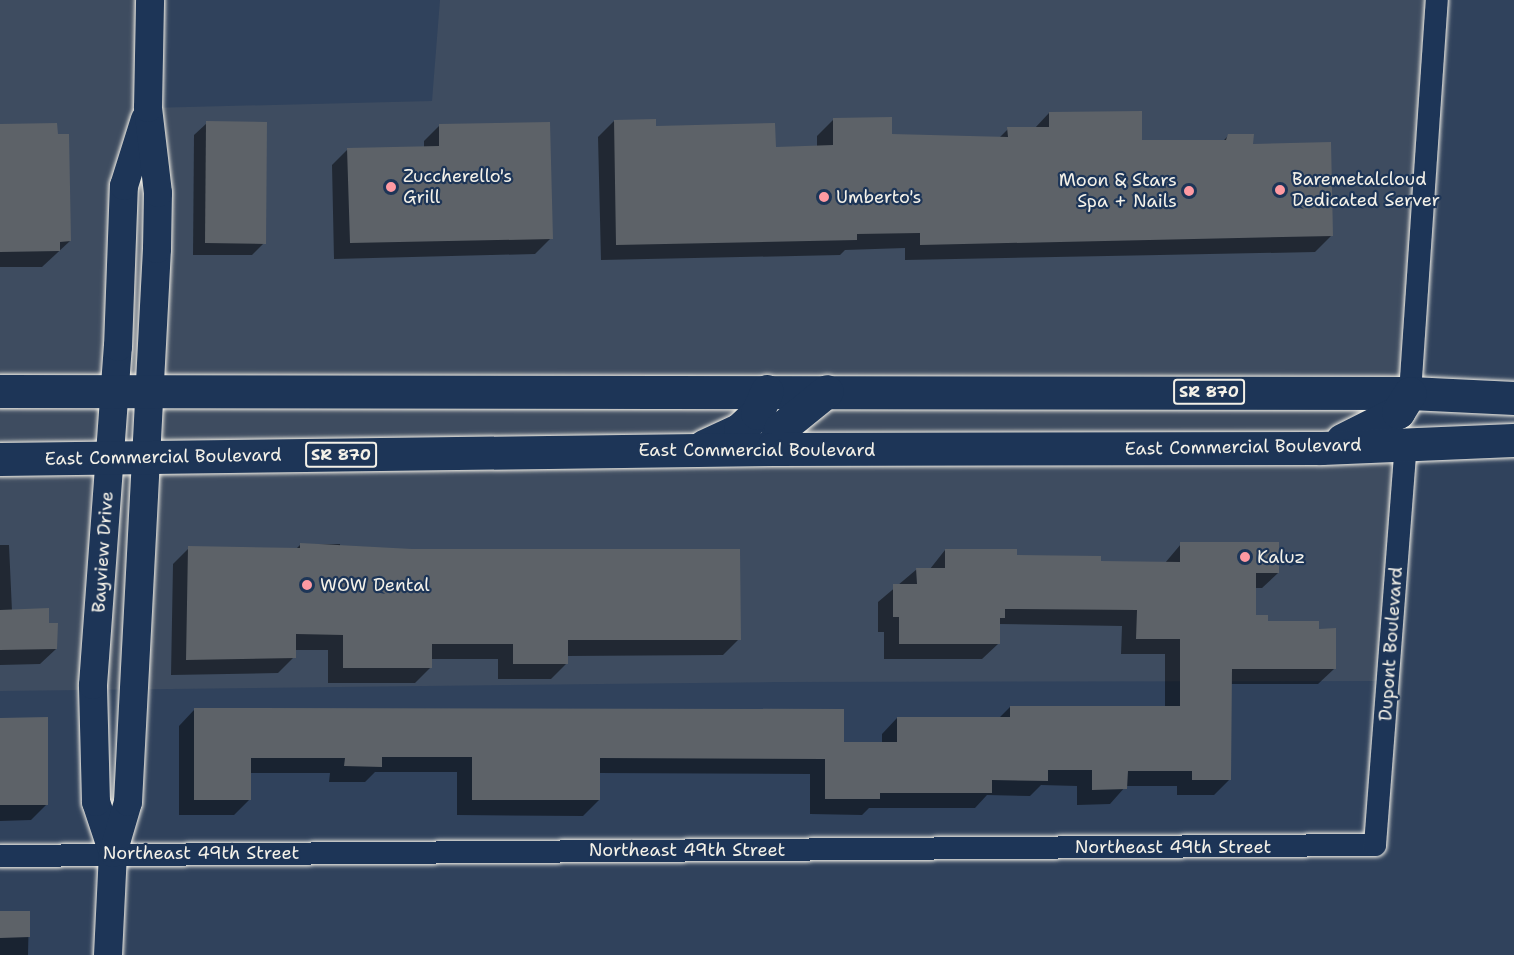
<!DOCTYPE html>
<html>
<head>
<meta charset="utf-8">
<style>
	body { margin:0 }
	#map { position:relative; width:1514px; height:955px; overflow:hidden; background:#30425c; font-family:"Shantell Sans",sans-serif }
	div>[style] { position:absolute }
	.built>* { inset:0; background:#3e4c60 }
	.shadow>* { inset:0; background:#0007 }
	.building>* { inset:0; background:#5d6268 }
	.roads { filter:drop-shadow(0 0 2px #f4f1e8) drop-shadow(0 0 2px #f4f1e8) }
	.minor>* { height:22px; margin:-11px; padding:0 11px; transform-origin:11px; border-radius:11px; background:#1d3557 }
	.tertiary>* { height:28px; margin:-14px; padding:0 14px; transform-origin:14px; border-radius:14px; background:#1d3557 }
	.primary>* { height:33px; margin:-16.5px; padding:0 16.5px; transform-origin:16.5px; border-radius:16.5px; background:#1d3557 }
	.dots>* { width:16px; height:16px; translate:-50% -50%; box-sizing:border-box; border:3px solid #1d3557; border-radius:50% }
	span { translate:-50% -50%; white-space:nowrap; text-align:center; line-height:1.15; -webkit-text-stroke:4.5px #1d3557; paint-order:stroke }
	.shield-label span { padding:2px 4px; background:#1d3557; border:2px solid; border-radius:4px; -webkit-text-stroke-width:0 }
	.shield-label { font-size:16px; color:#f4f1e8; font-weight:700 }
	.poi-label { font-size:18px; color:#f4f1e8 }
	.left { translate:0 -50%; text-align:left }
	.right { translate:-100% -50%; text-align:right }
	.street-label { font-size:18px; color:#f4f1e8 }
</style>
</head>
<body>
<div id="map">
	<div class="built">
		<i style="clip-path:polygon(0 0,150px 0,149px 108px,432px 101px,440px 0,1437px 0,1390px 681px,778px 682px,0 691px)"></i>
	</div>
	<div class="shadow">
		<i style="clip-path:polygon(1049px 113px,1141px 142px,1223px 141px,1228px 136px,1252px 145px,1331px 236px,1315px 252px,905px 260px,905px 248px,845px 250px,840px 255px,601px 260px,598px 137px,614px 121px,775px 148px,817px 147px,817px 136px,833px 120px,890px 136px,999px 138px,1008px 129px,1034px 129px)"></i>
		<i style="clip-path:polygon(207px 123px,264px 243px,252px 255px,193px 255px,194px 135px)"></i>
		<i style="clip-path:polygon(0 125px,70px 241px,42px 267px,0 267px)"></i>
		<i style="clip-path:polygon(440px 125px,551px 238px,535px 254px,334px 259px,332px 165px,348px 149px,424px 148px,424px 141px)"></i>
		<i style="clip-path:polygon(340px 544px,340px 549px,739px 639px,723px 655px,567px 656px,567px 663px,551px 679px,498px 679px,498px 659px,431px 659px,431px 667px,415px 683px,328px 683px,328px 650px,294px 650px,294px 657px,278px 673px,171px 675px,173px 564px,189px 548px,296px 549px,300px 545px)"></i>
		<i style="clip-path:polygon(1181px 544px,1278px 573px,1262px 588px,1254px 588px,1254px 617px,1267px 622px,1317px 630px,1334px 669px,1318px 684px,1230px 684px,1229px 780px,1214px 795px,1177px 795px,1177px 786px,1126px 786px,1110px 804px,1077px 805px,1077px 786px,1041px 785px,1030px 796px,987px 795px,975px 808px,869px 808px,862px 815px,810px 814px,810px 774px,599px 773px,599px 800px,583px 816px,457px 815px,457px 772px,375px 772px,365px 782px,329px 782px,330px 773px,249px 773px,249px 800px,234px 815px,179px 815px,179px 726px,194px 710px,843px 744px,882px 744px,882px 734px,897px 718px,999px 718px,1010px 707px,1165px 708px,1165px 654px,1121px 654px,1122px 626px,998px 624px,998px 644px,982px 659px,884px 659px,884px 632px,878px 632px,878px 602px,917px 569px,930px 569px,945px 550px,1099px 563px,1165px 563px)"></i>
		<i style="clip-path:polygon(0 545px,9px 545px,12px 611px,47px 624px,56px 649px,40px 664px,0 665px)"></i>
		<i style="clip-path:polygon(0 719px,47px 804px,31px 820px,0 821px)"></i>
		<i style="clip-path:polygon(29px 912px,28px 955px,0 955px,0 913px)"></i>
	</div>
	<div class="building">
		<i style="clip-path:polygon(1142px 111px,1142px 140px,1226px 140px,1228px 134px,1254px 134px,1253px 144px,1331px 142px,1333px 236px,920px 245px,920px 233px,857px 234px,857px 240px,616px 245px,614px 120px,656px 119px,656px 126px,775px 123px,776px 147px,833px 145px,833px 118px,892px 117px,892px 134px,1008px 137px,1007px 127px,1049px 127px,1049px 112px)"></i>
		<i style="clip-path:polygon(206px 121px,267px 122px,266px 244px,205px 243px)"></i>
		<i style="clip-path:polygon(550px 122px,553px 239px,350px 243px,347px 148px,439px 146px,439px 124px)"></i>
		<i style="clip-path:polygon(57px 123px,58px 134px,69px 134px,71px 241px,60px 242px,60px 251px,0 252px,0 124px)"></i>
		<i style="clip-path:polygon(1180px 542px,1279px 542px,1279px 573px,1256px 573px,1256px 615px,1268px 615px,1268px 621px,1319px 621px,1319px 629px,1336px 628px,1336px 669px,1232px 669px,1231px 780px,1192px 780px,1192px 771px,1128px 771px,1127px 789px,1092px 790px,1092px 770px,1048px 770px,1048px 781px,992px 780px,992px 793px,880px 793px,880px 799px,825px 799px,825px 759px,600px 758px,600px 800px,472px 800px,472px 757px,382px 757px,382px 767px,344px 766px,345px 758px,251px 758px,251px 800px,194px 800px,194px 708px,844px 709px,844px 742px,897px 742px,897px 717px,1010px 717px,1010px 706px,1180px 706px,1180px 639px,1136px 639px,1137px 610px,1005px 609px,1005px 618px,1000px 618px,1000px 644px,899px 644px,899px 617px,893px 617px,893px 584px,917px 584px,916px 568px,945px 568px,945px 549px,1017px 549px,1017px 555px,1101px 556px,1101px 561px,1180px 562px)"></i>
		<i style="clip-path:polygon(300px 543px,412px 549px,740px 549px,741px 640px,568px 640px,568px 664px,513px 664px,513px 644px,432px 644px,432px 668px,343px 668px,343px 635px,296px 634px,296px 658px,186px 660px,188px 546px,300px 548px)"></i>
		<i style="clip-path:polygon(49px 608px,49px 623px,58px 623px,57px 649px,0 650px,0 610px)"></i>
		<i style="clip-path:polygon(48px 717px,48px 805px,0 805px,0 718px)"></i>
		<i style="clip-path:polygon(0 911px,30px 911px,30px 937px,0 938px)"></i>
	</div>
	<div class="roads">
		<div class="minor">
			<i style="left:1410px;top:393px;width:394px;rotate:-86.1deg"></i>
			<i style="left:0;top:856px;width:1375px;rotate:-0.46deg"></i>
			<i style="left:1375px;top:845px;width:403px;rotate:-85.6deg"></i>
		</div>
		<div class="tertiary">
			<i style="left:113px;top:853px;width:54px;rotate:-108.4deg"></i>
			<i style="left:96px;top:802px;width:117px;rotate:-91.5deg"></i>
			<i style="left:93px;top:685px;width:339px;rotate:-85.8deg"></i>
			<i style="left:118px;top:347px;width:161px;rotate:-87.9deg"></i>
			<i style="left:124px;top:186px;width:70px;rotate:-72.6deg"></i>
			<i style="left:108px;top:955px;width:102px;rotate:-87.2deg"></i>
			<i style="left:113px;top:853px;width:53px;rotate:-73.6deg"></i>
			<i style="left:128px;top:802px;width:554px;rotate:-87deg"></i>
			<i style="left:157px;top:249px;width:56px;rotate:-89deg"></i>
			<i style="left:158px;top:193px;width:86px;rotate:-96.7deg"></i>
			<i style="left:148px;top:108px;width:108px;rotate:-88.9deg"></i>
		</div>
		<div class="primary">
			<i style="left:0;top:391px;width:1410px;rotate:0.08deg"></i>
			<i style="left:1410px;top:393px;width:104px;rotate:2.8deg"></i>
			<i style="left:1342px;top:440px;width:63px;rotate:-26.6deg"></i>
			<i style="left:1398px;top:412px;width:22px;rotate:-58deg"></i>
			<i style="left:704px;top:446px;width:40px;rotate:-25deg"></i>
			<i style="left:740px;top:429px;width:23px;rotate:-43deg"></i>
			<i style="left:757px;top:413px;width:24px;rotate:-66deg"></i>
			<i style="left:772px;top:449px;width:22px;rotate:-68deg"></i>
			<i style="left:780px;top:429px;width:60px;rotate:-39deg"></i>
			<i style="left:0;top:459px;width:772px;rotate:-0.74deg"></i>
			<i style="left:772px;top:449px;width:549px;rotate:-0.1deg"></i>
			<i style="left:1321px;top:448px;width:193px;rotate:-2.4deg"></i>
		</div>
	</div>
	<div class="dots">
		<i style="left:391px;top:187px;background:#ff9aa2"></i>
		<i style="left:1280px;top:190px;background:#ff9aa2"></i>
		<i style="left:1189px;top:191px;background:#ff9aa2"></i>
		<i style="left:824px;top:197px;background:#ff9aa2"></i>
		<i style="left:1245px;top:557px;background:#ff9aa2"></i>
		<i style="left:307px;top:585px;background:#ff9aa2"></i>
	</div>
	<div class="shield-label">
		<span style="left:1209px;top:392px">SR 870</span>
		<span style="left:341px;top:455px">SR 870</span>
	</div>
	<div class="poi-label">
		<span class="left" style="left:403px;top:187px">Zuccherello's<br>Grill</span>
		<span class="left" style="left:1292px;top:190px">Baremetalcloud<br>Dedicated Server</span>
		<span class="right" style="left:1177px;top:191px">Moon &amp; Stars<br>Spa + Nails</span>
		<span class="left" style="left:836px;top:197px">Umberto's</span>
		<span class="left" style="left:1257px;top:557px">Kaluz</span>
		<span class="left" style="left:320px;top:585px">WOW Dental</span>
	</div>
	<div class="street-label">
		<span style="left:1243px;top:447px;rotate:-1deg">East Commercial Boulevard</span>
		<span style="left:757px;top:450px">East Commercial Boulevard</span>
		<span style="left:163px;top:457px;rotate:-1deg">East Commercial Boulevard</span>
		<span style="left:103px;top:552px;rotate:-86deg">Bayview Drive</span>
		<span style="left:1391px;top:644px;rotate:-86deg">Dupont Boulevard</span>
		<span style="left:1173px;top:847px">Northeast 49th Street</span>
		<span style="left:687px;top:850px">Northeast 49th Street</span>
		<span style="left:201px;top:853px">Northeast 49th Street</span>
	</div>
</div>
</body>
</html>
